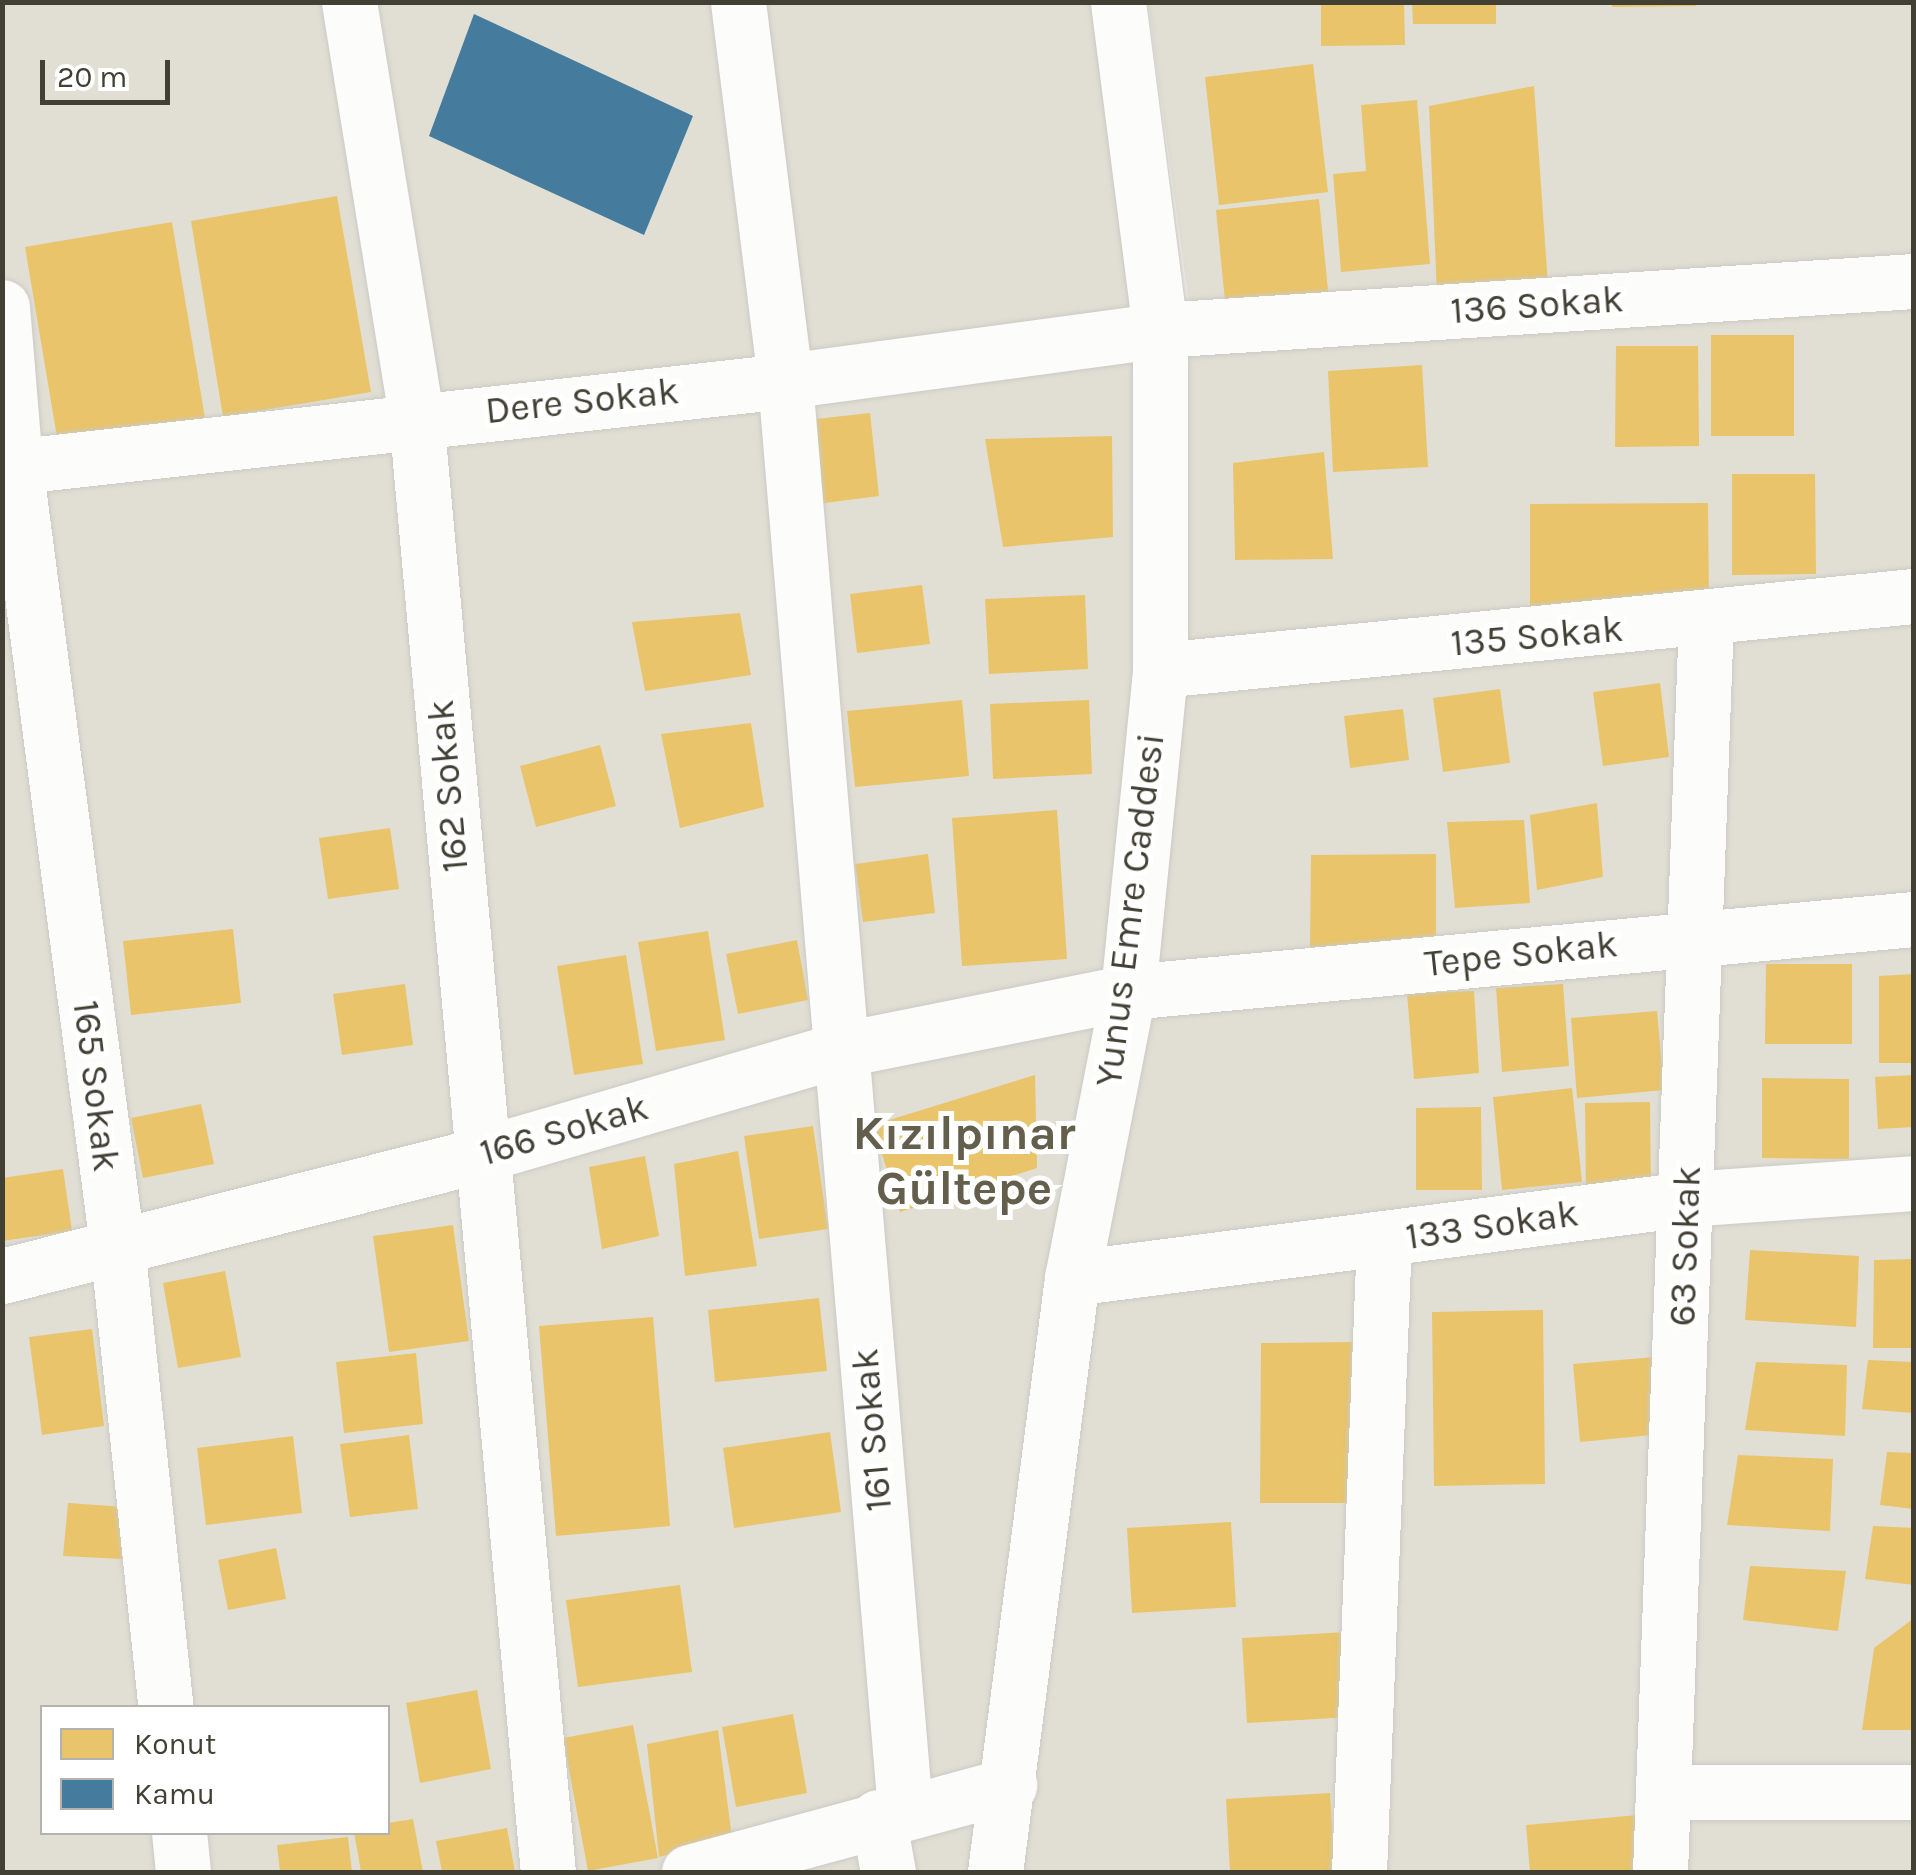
<!DOCTYPE html>
<html>
<head>
<meta charset="utf-8">
<style>
	body { margin:0 }
	#map { position:relative; width:1916px; height:1875px; overflow:hidden; background:#edece6; font-family:Karla,sans-serif }
	div>[style] { position:absolute }
	.residential>* { inset:0; background:#e1dfd4 }
	.homes>* { inset:0; background:#e9c46a }
	.public>* { inset:0; background:#457b9d }
	.roads { filter:drop-shadow(0 0 2px #cbcac4) drop-shadow(0 0 2px #cbcac4) }
	.minor>* { height:55px; margin:-27.5px; padding:0 27.5px; transform-origin:27.5px; border-radius:27.5px; background:#fcfcfb }
	span { translate:-50% -50%; white-space:nowrap; text-align:center; line-height:1.15; -webkit-text-stroke:10px #fff; paint-order:stroke }
	.street-label { font-size:38px; color:#423f34 }
	.district-label { font-size:48px; color:#645f4c; font-weight:700 }
	.frame { position:absolute; inset:0; border:5px solid #423f34; pointer-events:none }
	.legend { position:absolute; left:40px; top:1705px; width:350px; height:130px; box-sizing:border-box; background:#fff; border:2px solid #b3b2ae; margin:0; padding:12px 18px; list-style:none; font-size:30px; color:#423f34 }
	.legend li { display:flex; align-items:center; gap:20px; height:50px }
	.legend b { width:50px; border:2px solid #b3b2ae }
	.scale { position:absolute; left:40px; top:60px; width:130px; height:45px; box-sizing:border-box; border:5px solid #423f34; border-top:0; padding-left:12px; font-size:30px; line-height:35px; white-space:nowrap; color:#423f34; -webkit-text-stroke:8px #fff; paint-order:stroke }
</style>
</head>
<body>
<div id="map">
	<div class="residential">
		<i style="clip-path:polygon(2px 3px,1100px 3px,1146px 318px,18px 460px,2px 238px)"></i>
		<i style="clip-path:polygon(1148px 3px,1913px 3px,1913px 1872px,200px 1872px,194px 1833px,388px 1832px,388px 1708px,178px 1707px,117px 1245px,3px 1270px,2px 496px,1194px 340px)"></i>
		<i style="clip-path:polygon(107px 1268px,152px 1707px,42px 1708px,42px 1832px,164px 1833px,168px 1872px,3px 1872px,3px 1295px)"></i>
	</div>
	<div class="homes">
		<i style="clip-path:polygon(1321px 2px,1404px 2px,1405px 45px,1321px 46px)"></i>
		<i style="clip-path:polygon(1412px 2px,1496px 2px,1496px 24px,1413px 24px)"></i>
		<i style="clip-path:polygon(1612px 2px,1696px 2px,1696px 6px,1612px 7px)"></i>
		<i style="clip-path:polygon(1313px 64px,1328px 192px,1219px 205px,1205px 77px)"></i>
		<i style="clip-path:polygon(1534px 86px,1548px 285px,1437px 295px,1429px 106px)"></i>
		<i style="clip-path:polygon(1417px 100px,1430px 264px,1341px 272px,1333px 174px,1366px 171px,1361px 105px)"></i>
		<i style="clip-path:polygon(337px 196px,371px 392px,223px 417px,191px 221px)"></i>
		<i style="clip-path:polygon(1319px 199px,1329px 300px,1226px 311px,1216px 210px)"></i>
		<i style="clip-path:polygon(172px 222px,205px 418px,58px 443px,25px 247px)"></i>
		<i style="clip-path:polygon(1711px 335px,1794px 335px,1794px 436px,1711px 436px)"></i>
		<i style="clip-path:polygon(1616px 346px,1698px 346px,1699px 446px,1615px 447px)"></i>
		<i style="clip-path:polygon(1422px 365px,1428px 467px,1333px 472px,1328px 371px)"></i>
		<i style="clip-path:polygon(870px 413px,879px 496px,817px 504px,807px 420px)"></i>
		<i style="clip-path:polygon(1112px 436px,1113px 537px,1003px 547px,985px 439px)"></i>
		<i style="clip-path:polygon(1324px 452px,1333px 559px,1235px 560px,1233px 463px)"></i>
		<i style="clip-path:polygon(1732px 474px,1815px 474px,1816px 574px,1732px 575px)"></i>
		<i style="clip-path:polygon(1708px 503px,1709px 606px,1530px 607px,1530px 504px)"></i>
		<i style="clip-path:polygon(922px 585px,930px 644px,857px 653px,850px 594px)"></i>
		<i style="clip-path:polygon(1085px 595px,1088px 669px,989px 674px,985px 599px)"></i>
		<i style="clip-path:polygon(740px 613px,751px 675px,645px 691px,632px 622px)"></i>
		<i style="clip-path:polygon(1660px 683px,1669px 757px,1603px 766px,1593px 692px)"></i>
		<i style="clip-path:polygon(1500px 689px,1510px 763px,1443px 772px,1433px 698px)"></i>
		<i style="clip-path:polygon(962px 700px,969px 776px,855px 787px,847px 711px)"></i>
		<i style="clip-path:polygon(1089px 700px,1092px 774px,993px 779px,990px 704px)"></i>
		<i style="clip-path:polygon(1403px 709px,1409px 760px,1350px 768px,1344px 716px)"></i>
		<i style="clip-path:polygon(751px 723px,764px 807px,680px 828px,661px 734px)"></i>
		<i style="clip-path:polygon(600px 745px,616px 806px,536px 827px,520px 766px)"></i>
		<i style="clip-path:polygon(1597px 803px,1603px 877px,1537px 890px,1530px 815px)"></i>
		<i style="clip-path:polygon(1057px 810px,1067px 959px,962px 966px,952px 818px)"></i>
		<i style="clip-path:polygon(1524px 820px,1530px 903px,1455px 908px,1447px 822px)"></i>
		<i style="clip-path:polygon(390px 828px,399px 889px,328px 899px,319px 838px)"></i>
		<i style="clip-path:polygon(928px 854px,935px 913px,863px 922px,855px 864px)"></i>
		<i style="clip-path:polygon(1436px 854px,1436px 947px,1310px 947px,1311px 855px)"></i>
		<i style="clip-path:polygon(233px 929px,241px 1003px,131px 1015px,123px 941px)"></i>
		<i style="clip-path:polygon(708px 931px,725px 1040px,656px 1051px,638px 942px)"></i>
		<i style="clip-path:polygon(797px 940px,808px 1000px,738px 1014px,726px 954px)"></i>
		<i style="clip-path:polygon(626px 955px,643px 1064px,574px 1075px,557px 966px)"></i>
		<i style="clip-path:polygon(1766px 964px,1852px 964px,1852px 1044px,1765px 1044px)"></i>
		<i style="clip-path:polygon(1914px 974px,1914px 1063px,1879px 1063px,1879px 976px)"></i>
		<i style="clip-path:polygon(405px 984px,413px 1045px,342px 1055px,333px 994px)"></i>
		<i style="clip-path:polygon(1563px 984px,1569px 1066px,1502px 1072px,1496px 988px)"></i>
		<i style="clip-path:polygon(1474px 991px,1479px 1073px,1414px 1079px,1407px 993px)"></i>
		<i style="clip-path:polygon(1657px 1011px,1664px 1090px,1577px 1098px,1571px 1018px)"></i>
		<i style="clip-path:polygon(1035px 1075px,1037px 1168px,900px 1212px,873px 1125px)"></i>
		<i style="clip-path:polygon(1914px 1075px,1914px 1127px,1878px 1129px,1875px 1077px)"></i>
		<i style="clip-path:polygon(1762px 1078px,1849px 1079px,1849px 1159px,1762px 1158px)"></i>
		<i style="clip-path:polygon(1572px 1088px,1582px 1182px,1502px 1190px,1493px 1097px)"></i>
		<i style="clip-path:polygon(1650px 1102px,1651px 1198px,1586px 1200px,1585px 1103px)"></i>
		<i style="clip-path:polygon(201px 1104px,214px 1164px,143px 1178px,131px 1118px)"></i>
		<i style="clip-path:polygon(1481px 1107px,1482px 1190px,1416px 1190px,1416px 1108px)"></i>
		<i style="clip-path:polygon(813px 1126px,828px 1229px,759px 1239px,744px 1136px)"></i>
		<i style="clip-path:polygon(738px 1151px,757px 1266px,685px 1276px,674px 1164px)"></i>
		<i style="clip-path:polygon(645px 1156px,659px 1236px,602px 1249px,589px 1167px)"></i>
		<i style="clip-path:polygon(63px 1169px,72px 1231px,2px 1241px,2px 1178px)"></i>
		<i style="clip-path:polygon(453px 1225px,469px 1341px,389px 1352px,373px 1236px)"></i>
		<i style="clip-path:polygon(1750px 1250px,1859px 1256px,1856px 1327px,1745px 1320px)"></i>
		<i style="clip-path:polygon(1914px 1259px,1914px 1348px,1873px 1348px,1874px 1260px)"></i>
		<i style="clip-path:polygon(225px 1271px,241px 1357px,178px 1368px,163px 1283px)"></i>
		<i style="clip-path:polygon(819px 1298px,827px 1371px,715px 1382px,708px 1310px)"></i>
		<i style="clip-path:polygon(1543px 1310px,1545px 1484px,1434px 1486px,1432px 1312px)"></i>
		<i style="clip-path:polygon(653px 1317px,670px 1526px,556px 1536px,539px 1326px)"></i>
		<i style="clip-path:polygon(92px 1329px,104px 1426px,42px 1435px,29px 1337px)"></i>
		<i style="clip-path:polygon(1352px 1342px,1351px 1503px,1260px 1503px,1261px 1343px)"></i>
		<i style="clip-path:polygon(416px 1353px,423px 1424px,344px 1433px,336px 1362px)"></i>
		<i style="clip-path:polygon(1655px 1357px,1662px 1434px,1580px 1442px,1573px 1364px)"></i>
		<i style="clip-path:polygon(1868px 1360px,1914px 1362px,1914px 1413px,1862px 1409px)"></i>
		<i style="clip-path:polygon(1756px 1362px,1847px 1365px,1845px 1436px,1745px 1430px)"></i>
		<i style="clip-path:polygon(830px 1432px,841px 1512px,734px 1528px,723px 1448px)"></i>
		<i style="clip-path:polygon(409px 1435px,418px 1509px,350px 1517px,340px 1444px)"></i>
		<i style="clip-path:polygon(293px 1436px,302px 1513px,206px 1525px,197px 1448px)"></i>
		<i style="clip-path:polygon(1887px 1452px,1914px 1453px,1914px 1509px,1880px 1505px)"></i>
		<i style="clip-path:polygon(1738px 1455px,1833px 1459px,1830px 1531px,1727px 1525px)"></i>
		<i style="clip-path:polygon(68px 1503px,125px 1507px,122px 1559px,63px 1556px)"></i>
		<i style="clip-path:polygon(1231px 1522px,1236px 1607px,1132px 1613px,1127px 1528px)"></i>
		<i style="clip-path:polygon(1873px 1526px,1914px 1528px,1914px 1585px,1865px 1579px)"></i>
		<i style="clip-path:polygon(276px 1548px,286px 1599px,228px 1610px,218px 1560px)"></i>
		<i style="clip-path:polygon(1750px 1566px,1846px 1571px,1838px 1631px,1743px 1620px)"></i>
		<i style="clip-path:polygon(680px 1585px,692px 1672px,578px 1687px,566px 1600px)"></i>
		<i style="clip-path:polygon(1914px 1618px,1914px 1730px,1862px 1730px,1874px 1648px)"></i>
		<i style="clip-path:polygon(1346px 1632px,1351px 1717px,1247px 1723px,1242px 1638px)"></i>
		<i style="clip-path:polygon(477px 1690px,491px 1769px,420px 1783px,406px 1703px)"></i>
		<i style="clip-path:polygon(793px 1714px,807px 1793px,736px 1807px,722px 1727px)"></i>
		<i style="clip-path:polygon(633px 1725px,658px 1858px,588px 1871px,563px 1738px)"></i>
		<i style="clip-path:polygon(718px 1730px,732px 1838px,659px 1857px,647px 1744px)"></i>
		<i style="clip-path:polygon(1330px 1793px,1335px 1872px,1230px 1872px,1226px 1799px)"></i>
		<i style="clip-path:polygon(1638px 1815px,1643px 1872px,1530px 1872px,1526px 1825px)"></i>
		<i style="clip-path:polygon(413px 1819px,423px 1872px,361px 1872px,354px 1832px,388px 1832px,388px 1823px)"></i>
		<i style="clip-path:polygon(507px 1828px,515px 1872px,442px 1872px,436px 1841px)"></i>
		<i style="clip-path:polygon(348px 1837px,352px 1872px,280px 1872px,277px 1845px)"></i>
	</div>
	<div class="public">
		<i style="clip-path:polygon(474px 14px,693px 116px,644px 235px,429px 136px)"></i>
	</div>
	<div class="roads">
		<div class="minor">
			<i style="left:349px;top:2px;width:420px;rotate:80.8deg"></i>
			<i style="left:416px;top:417px;width:1461px;rotate:84.82deg"></i>
			<i style="left:738px;top:2px;width:382px;rotate:82.9deg"></i>
			<i style="left:785px;top:381px;width:1433px;rotate:85.2deg"></i>
			<i style="left:2px;top:307px;width:159px;rotate:85.3deg"></i>
			<i style="left:15px;top:465px;width:787px;rotate:82.55deg"></i>
			<i style="left:117px;top:1245px;width:466px;rotate:84deg"></i>
			<i style="left:2px;top:468px;width:788px;rotate:-6.34deg"></i>
			<i style="left:785px;top:381px;width:378px;rotate:-7.7deg"></i>
			<i style="left:1160px;top:330px;width:756px;rotate:-3.72deg"></i>
			<i style="left:1160px;top:670px;width:758px;rotate:-5.61deg"></i>
			<i style="left:2px;top:1276px;width:493px;rotate:-14.2deg"></i>
			<i style="left:480px;top:1155px;width:374px;rotate:-16.3deg"></i>
			<i style="left:839px;top:1050px;width:295px;rotate:-11.3deg"></i>
			<i style="left:1128px;top:992px;width:789px;rotate:-5.31deg"></i>
			<i style="left:1072px;top:1278px;width:620px;rotate:-7.32deg"></i>
			<i style="left:1687px;top:1199px;width:228px;rotate:-4deg"></i>
			<i style="left:1664px;top:1792px;width:250px"></i>
			<i style="left:878px;top:1817px;width:56px;rotate:79.7deg"></i>
			<i style="left:179px;top:1832px;width:40px;rotate:84.3deg"></i>
			<i style="left:689px;top:1872px;width:332px;rotate:-15.2deg"></i>
			<i style="left:995px;top:1872px;width:599px;rotate:-82.61deg"></i>
			<i style="left:1072px;top:1278px;width:291px;rotate:-78.9deg"></i>
			<i style="left:1128px;top:992px;width:324px;rotate:-84.3deg"></i>
			<i style="left:1160px;top:670px;width:340px;rotate:-90deg"></i>
			<i style="left:1160px;top:330px;width:331px;rotate:-97.3deg"></i>
			<i style="left:1359px;top:1872px;width:633px;rotate:-87.74deg"></i>
			<i style="left:1660px;top:1872px;width:1253px;rotate:-87.9deg"></i>
		</div>
	</div>
	<div class="street-label">
		<span style="left:1537px;top:305px;rotate:-4deg">136 Sokak</span>
		<span style="left:582px;top:401px;rotate:-6deg">Dere Sokak</span>
		<span style="left:1537px;top:636px;rotate:-5deg">135 Sokak</span>
		<span style="left:448px;top:786px;rotate:-95deg">162 Sokak</span>
		<span style="left:1130px;top:910px;rotate:-83deg">Yunus Emre Caddesi</span>
		<span style="left:1521px;top:954px;rotate:-6deg">Tepe Sokak</span>
		<span style="left:96px;top:1086px;rotate:83deg">165 Sokak</span>
		<span style="left:564px;top:1130px;rotate:-16deg">166 Sokak</span>
		<span style="left:1492px;top:1225px;rotate:-8deg">133 Sokak</span>
		<span style="left:1685px;top:1246px;rotate:-88deg">63 Sokak</span>
		<span style="left:872px;top:1430px;rotate:-95deg">161 Sokak</span>
	</div>
	<div class="district-label">
		<span style="left:964px;top:1161px">Kızılpınar<br>Gültepe</span>
	</div>
	<div class="frame"></div>
	<ul class="legend">
	<li><b style="height:28px;background:#e9c46a"></b>Konut</li>
	<li><b style="height:28px;background:#457b9d"></b>Kamu</li>
	</ul>
	<div class="scale">20 m</div>
</div>
</body>
</html>
